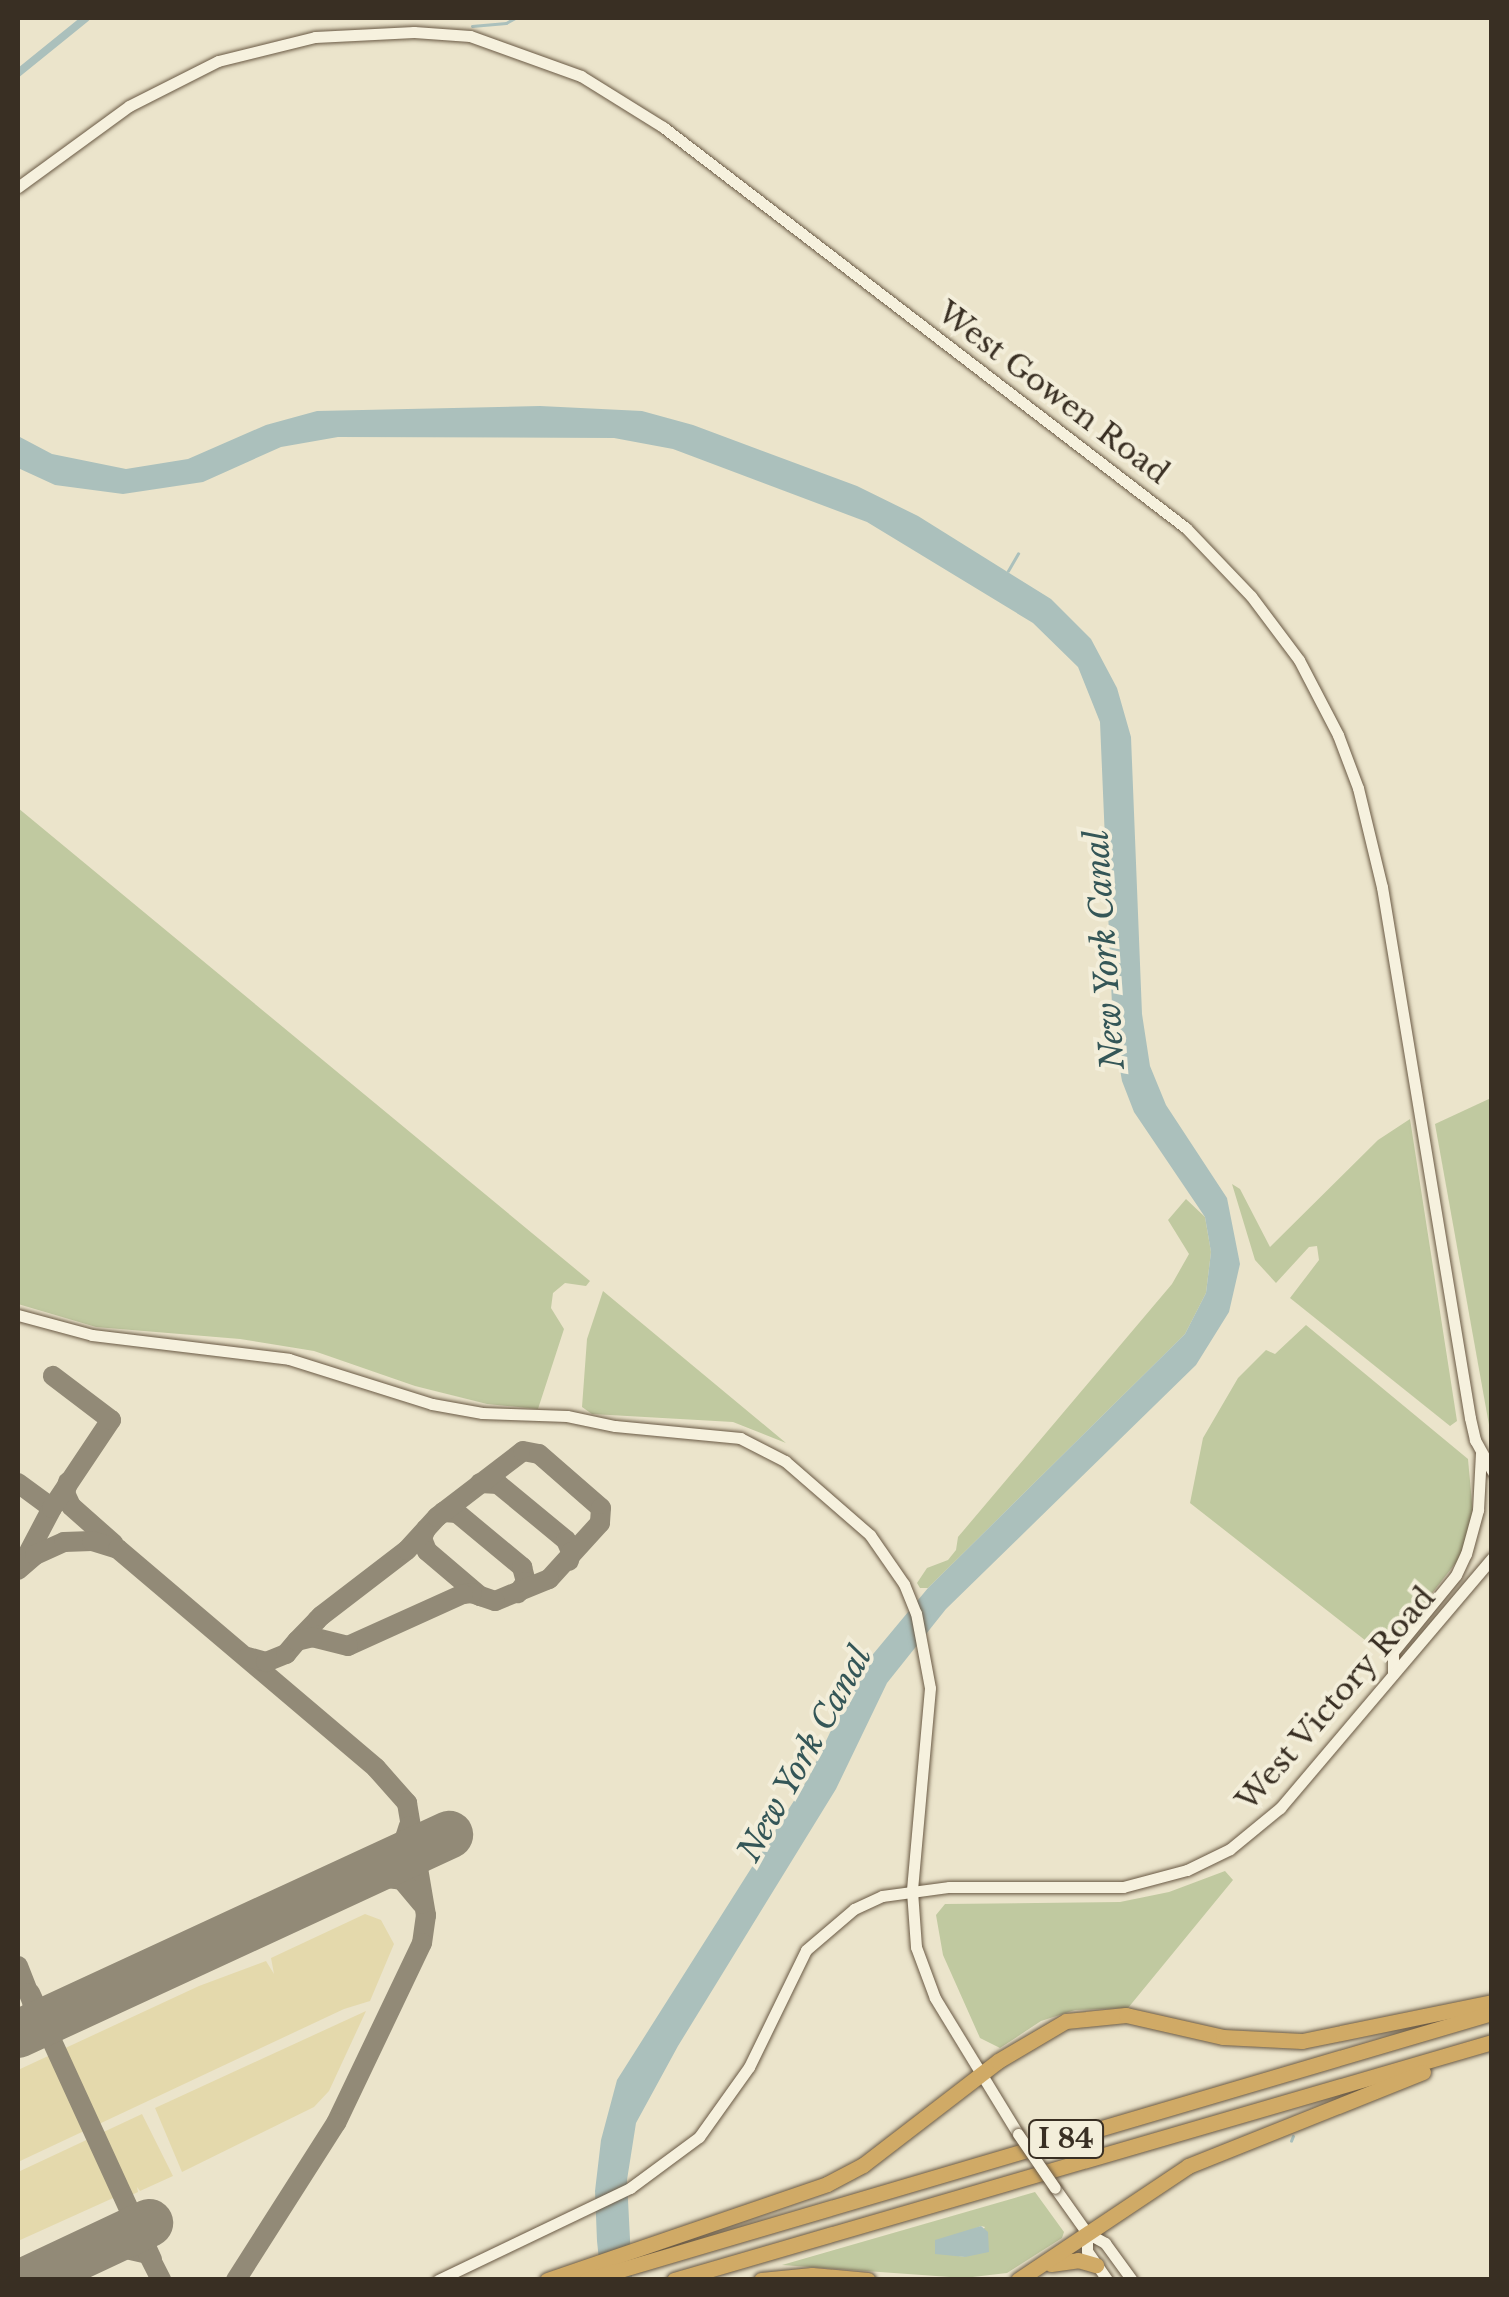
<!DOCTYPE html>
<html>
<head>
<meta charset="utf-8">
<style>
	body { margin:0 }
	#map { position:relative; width:1509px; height:2297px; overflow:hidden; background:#ebe4cb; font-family:"Libre Baskerville",serif }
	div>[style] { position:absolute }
	.green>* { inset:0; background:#c0c9a0 }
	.sand>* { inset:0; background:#e4d9ac }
	.water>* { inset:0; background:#abc0bc }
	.stream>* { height:2.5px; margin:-1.25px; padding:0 1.25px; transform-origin:1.25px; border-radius:1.25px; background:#abc0bc }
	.canal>* { height:8px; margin:-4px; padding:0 4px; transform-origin:4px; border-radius:4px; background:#abc0bc }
	.taxiway>* { height:20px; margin:-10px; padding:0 10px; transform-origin:10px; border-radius:10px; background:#928a77 }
	.runway>* { height:48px; margin:-24px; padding:0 24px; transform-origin:24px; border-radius:24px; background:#928a77 }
	.roads { filter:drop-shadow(0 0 2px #695944) drop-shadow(0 0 2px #695944) }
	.secondary>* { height:11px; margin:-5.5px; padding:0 5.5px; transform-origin:5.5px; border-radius:5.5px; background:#f6f1de }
	.highway>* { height:15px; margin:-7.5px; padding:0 7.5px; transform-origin:7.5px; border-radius:7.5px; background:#d0aa66 }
	.bridges { filter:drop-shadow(0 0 2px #695944) drop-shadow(0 0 2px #695944) }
	.secondary-bridge>* { height:11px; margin:-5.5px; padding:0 5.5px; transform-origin:5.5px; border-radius:5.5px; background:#f6f1de }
	span { translate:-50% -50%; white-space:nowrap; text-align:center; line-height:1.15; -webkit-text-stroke:8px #f3eeda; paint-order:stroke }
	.shield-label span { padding:2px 8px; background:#f3eeda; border:2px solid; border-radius:8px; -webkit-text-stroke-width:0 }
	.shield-label { font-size:28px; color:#392f23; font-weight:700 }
	.street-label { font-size:30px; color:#392f23 }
	.water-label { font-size:32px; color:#345657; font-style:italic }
	.frame { position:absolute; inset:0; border:20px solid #392f23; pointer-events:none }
</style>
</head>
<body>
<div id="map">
	<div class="green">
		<i style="clip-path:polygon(18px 808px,590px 1281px,586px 1286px,565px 1283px,553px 1293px,551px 1308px,564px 1329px,538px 1409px,487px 1404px,415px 1386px,314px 1351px,240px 1339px,96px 1327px,18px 1304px)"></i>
		<i style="clip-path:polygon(1491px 1098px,1491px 1436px,1435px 1124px)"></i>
		<i style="clip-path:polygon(1410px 1119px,1457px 1421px,1450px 1426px,1290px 1298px,1319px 1260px,1317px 1246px,1309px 1247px,1276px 1283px,1255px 1260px,1232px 1184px,1240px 1189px,1270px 1247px,1378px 1140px)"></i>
		<i style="clip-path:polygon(1186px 1199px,1205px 1217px,1211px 1252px,1206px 1293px,1185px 1334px,928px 1588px,920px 1588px,917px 1583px,927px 1568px,948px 1560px,956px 1550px,958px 1537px,1172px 1284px,1189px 1254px,1168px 1220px)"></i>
		<i style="clip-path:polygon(603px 1291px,786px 1443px,733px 1422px,592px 1414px,582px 1407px,587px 1339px)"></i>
		<i style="clip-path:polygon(1306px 1325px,1468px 1459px,1473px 1514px,1461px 1556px,1384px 1655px,1190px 1503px,1203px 1438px,1238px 1378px,1266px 1350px,1275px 1354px)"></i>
		<i style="clip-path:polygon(1225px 1871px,1233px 1880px,1128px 2008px,1075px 2010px,1041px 2021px,1000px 2048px,980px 2038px,943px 1955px,936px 1915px,945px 1904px,1120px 1902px,1169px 1892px)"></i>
		<i style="clip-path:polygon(evenodd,1035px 2192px,1064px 2232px,1062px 2238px,1007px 2273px,964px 2278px,782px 2265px,1035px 2192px,981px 2226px,985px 2227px,965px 2257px,946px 2254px,947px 2240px,981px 2226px)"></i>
	</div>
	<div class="sand">
		<i style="clip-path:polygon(365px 1914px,381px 1920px,394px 1944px,370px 2001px,344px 2009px,18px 2162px,18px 2070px,199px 1986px,266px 1961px,274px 1974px,271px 1958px)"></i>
		<i style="clip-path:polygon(366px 2011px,329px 2091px,314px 2107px,182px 2172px,155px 2108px)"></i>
		<i style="clip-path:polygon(142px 2114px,173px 2176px,140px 2191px,137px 2187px,138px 2192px,125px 2198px,122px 2194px,18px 2241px,18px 2172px)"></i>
	</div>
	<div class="water">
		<i style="clip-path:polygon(540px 406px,642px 411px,693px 425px,857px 486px,918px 516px,1051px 599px,1091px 639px,1117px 688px,1131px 737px,1142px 1014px,1150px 1066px,1166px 1105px,1227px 1198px,1240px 1264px,1229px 1312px,1196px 1365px,946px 1609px,887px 1683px,836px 1789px,678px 2046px,636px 2123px,627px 2180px,632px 2279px,601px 2279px,597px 2241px,595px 2191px,601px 2140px,617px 2080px,809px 1777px,859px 1671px,928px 1588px,1185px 1334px,1206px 1293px,1211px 1252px,1205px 1217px,1134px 1112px,1122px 1081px,1113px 1029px,1100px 722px,1078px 667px,1033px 623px,867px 522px,673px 449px,614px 438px,338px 437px,281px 447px,203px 482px,123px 494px,55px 485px,18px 468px,18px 436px,52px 454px,126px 469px,188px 459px,266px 425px,317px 411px)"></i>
		<i style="clip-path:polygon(981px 2226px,988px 2232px,989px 2252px,965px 2257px,935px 2254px,935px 2240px)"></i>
	</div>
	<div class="stream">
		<i style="left:472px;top:26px;width:34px;rotate:-5deg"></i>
		<i style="left:506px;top:23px;width:10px;rotate:-29deg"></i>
		<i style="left:1008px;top:571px;width:20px;rotate:-60deg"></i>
		<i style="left:1291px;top:2141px;width:5px;rotate:-68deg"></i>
	</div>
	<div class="canal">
		<i style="left:18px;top:73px;width:87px;rotate:-39deg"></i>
	</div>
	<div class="taxiway">
		<i style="left:68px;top:1482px;width:11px;rotate:105deg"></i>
		<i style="left:65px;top:1493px;width:14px;rotate:65deg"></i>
		<i style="left:71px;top:1506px;width:57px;rotate:41.5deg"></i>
		<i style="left:18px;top:1483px;width:42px;rotate:36.3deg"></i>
		<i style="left:52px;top:1508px;width:60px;rotate:117.8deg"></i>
		<i style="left:480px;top:1483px;width:18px;rotate:3deg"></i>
		<i style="left:498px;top:1484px;width:88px;rotate:39.5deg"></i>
		<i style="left:566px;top:1540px;width:13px;rotate:67deg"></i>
		<i style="left:571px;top:1552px;width:9px;rotate:103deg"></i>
		<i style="left:52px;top:1508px;width:106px;rotate:-56.2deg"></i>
		<i style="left:111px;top:1420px;width:73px;rotate:-142.8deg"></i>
		<i style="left:443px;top:1512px;width:14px;rotate:4deg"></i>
		<i style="left:457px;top:1513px;width:85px;rotate:39.7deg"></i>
		<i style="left:522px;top:1567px;width:16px;rotate:75deg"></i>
		<i style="left:526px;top:1582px;width:14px;rotate:126deg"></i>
		<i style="left:426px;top:1529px;width:10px;rotate:114deg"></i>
		<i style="left:422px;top:1538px;width:14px;rotate:69deg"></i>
		<i style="left:427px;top:1551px;width:70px;rotate:40.3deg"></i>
		<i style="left:18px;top:1570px;width:23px;rotate:-41deg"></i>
		<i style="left:35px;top:1555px;width:32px;rotate:-24deg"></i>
		<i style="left:64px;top:1542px;width:28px;rotate:-2deg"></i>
		<i style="left:92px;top:1541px;width:27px;rotate:17deg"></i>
		<i style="left:118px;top:1549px;width:338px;rotate:40.3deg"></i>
		<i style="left:376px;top:1768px;width:47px;rotate:48.5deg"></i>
		<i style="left:407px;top:1803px;width:114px;rotate:80.4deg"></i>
		<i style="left:426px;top:1915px;width:28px;rotate:98deg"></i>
		<i style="left:422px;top:1943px;width:199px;rotate:115.5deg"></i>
		<i style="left:336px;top:2123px;width:186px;rotate:122.5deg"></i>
		<i style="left:248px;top:1657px;width:19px;rotate:16deg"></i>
		<i style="left:266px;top:1662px;width:22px;rotate:-22deg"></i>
		<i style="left:286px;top:1654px;width:17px;rotate:-50deg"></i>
		<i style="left:297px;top:1641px;width:29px;rotate:-46deg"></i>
		<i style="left:317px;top:1620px;width:6px;rotate:-45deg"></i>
		<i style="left:321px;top:1616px;width:108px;rotate:-37.5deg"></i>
		<i style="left:407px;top:1550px;width:45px;rotate:-47.7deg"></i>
		<i style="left:437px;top:1517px;width:108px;rotate:-37.5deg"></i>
		<i style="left:523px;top:1451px;width:16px;rotate:11deg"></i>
		<i style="left:539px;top:1454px;width:82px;rotate:41.1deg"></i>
		<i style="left:601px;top:1508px;width:15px;rotate:94deg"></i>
		<i style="left:600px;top:1523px;width:76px;rotate:132.3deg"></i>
		<i style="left:549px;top:1579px;width:58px;rotate:157.8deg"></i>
		<i style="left:495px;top:1601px;width:24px;rotate:-161deg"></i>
		<i style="left:472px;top:1593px;width:9px;rotate:174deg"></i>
		<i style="left:463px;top:1594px;width:126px;rotate:155.7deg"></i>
		<i style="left:348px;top:1646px;width:36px;rotate:-166deg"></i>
		<i style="left:313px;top:1637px;width:16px;rotate:166deg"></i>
		<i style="left:381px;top:1866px;width:28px;rotate:-42deg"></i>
		<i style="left:402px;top:1847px;width:22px;rotate:-72deg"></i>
		<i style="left:362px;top:1875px;width:40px;rotate:7.1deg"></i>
		<i style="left:402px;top:1880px;width:31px;rotate:50deg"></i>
		<i style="left:18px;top:1966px;width:41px;rotate:68.5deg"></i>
		<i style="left:33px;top:2004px;width:16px;rotate:101deg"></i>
		<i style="left:30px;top:2020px;width:18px;rotate:131deg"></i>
		<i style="left:30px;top:1993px;width:293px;rotate:65.4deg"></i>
		<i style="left:104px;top:2244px;width:45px;rotate:12.8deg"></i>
		<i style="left:148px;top:2254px;width:29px;rotate:63deg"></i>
	</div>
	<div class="runway">
		<i style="left:18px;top:2034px;width:475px;rotate:-24.8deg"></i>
		<i style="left:28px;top:2280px;width:134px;rotate:-25.2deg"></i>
	</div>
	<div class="roads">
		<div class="secondary">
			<i style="left:18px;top:187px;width:137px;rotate:-36.1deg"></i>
			<i style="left:129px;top:106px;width:100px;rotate:-26.8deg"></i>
			<i style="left:218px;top:61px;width:100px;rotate:-13.9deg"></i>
			<i style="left:315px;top:37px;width:99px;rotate:-2.9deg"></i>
			<i style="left:414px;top:32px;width:56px;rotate:4.1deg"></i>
			<i style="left:470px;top:36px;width:118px;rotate:19.8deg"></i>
			<i style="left:581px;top:76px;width:97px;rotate:31.9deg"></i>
			<i style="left:663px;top:127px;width:659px;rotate:37.48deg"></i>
			<i style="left:1186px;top:528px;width:94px;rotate:46.3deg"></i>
			<i style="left:1251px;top:596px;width:80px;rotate:53.1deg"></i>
			<i style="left:1299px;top:660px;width:85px;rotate:62.5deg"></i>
			<i style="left:1338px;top:735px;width:57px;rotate:69.3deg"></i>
			<i style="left:1358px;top:788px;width:102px;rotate:76.4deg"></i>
			<i style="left:1382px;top:887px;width:538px;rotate:80.59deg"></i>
			<i style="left:1470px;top:1418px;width:23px;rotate:77deg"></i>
			<i style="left:1475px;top:1440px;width:35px;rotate:61deg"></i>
			<i style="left:18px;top:1315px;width:77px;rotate:15.1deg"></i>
			<i style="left:92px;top:1335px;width:198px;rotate:6.9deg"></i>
			<i style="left:289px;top:1359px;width:150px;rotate:17.5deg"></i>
			<i style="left:432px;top:1404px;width:51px;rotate:10.2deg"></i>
			<i style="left:482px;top:1413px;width:85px;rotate:2deg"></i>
			<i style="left:567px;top:1416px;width:49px;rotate:11.8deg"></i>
			<i style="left:615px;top:1426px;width:126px;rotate:5.5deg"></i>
			<i style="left:740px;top:1438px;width:51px;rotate:27.1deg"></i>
			<i style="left:785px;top:1461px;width:113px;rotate:41deg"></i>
			<i style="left:870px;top:1535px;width:60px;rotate:55.2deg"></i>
			<i style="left:904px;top:1584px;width:31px;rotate:68deg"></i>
			<i style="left:916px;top:1613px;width:76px;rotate:79.4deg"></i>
			<i style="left:930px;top:1688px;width:204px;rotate:95.1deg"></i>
			<i style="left:912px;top:1891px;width:56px;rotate:85.9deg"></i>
			<i style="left:916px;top:1947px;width:54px;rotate:69.6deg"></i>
			<i style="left:935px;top:1998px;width:159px;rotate:58.6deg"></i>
			<i style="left:1393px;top:1674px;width:22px;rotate:-90deg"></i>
			<i style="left:1393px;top:1652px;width:99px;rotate:-50.7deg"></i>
			<i style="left:1456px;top:1575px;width:23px;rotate:-65deg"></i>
			<i style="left:1466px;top:1554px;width:46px;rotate:-74.7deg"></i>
			<i style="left:1478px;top:1510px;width:57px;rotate:-87deg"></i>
			<i style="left:1055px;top:2188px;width:55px;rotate:54.6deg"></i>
			<i style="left:1087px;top:2233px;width:21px;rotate:29deg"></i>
			<i style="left:1105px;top:2243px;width:46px;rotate:53.9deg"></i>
			<i style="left:1087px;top:2233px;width:18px;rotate:90deg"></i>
			<i style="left:1087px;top:2251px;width:35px;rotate:55deg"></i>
			<i style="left:438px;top:2280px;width:213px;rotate:-25.6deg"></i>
			<i style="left:630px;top:2188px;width:86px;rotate:-36.5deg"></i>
			<i style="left:699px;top:2137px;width:86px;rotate:-54.5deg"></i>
			<i style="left:749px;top:2067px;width:130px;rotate:-64deg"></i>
			<i style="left:806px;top:1950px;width:63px;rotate:-40.5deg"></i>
			<i style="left:854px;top:1909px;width:31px;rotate:-25deg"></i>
			<i style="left:882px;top:1896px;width:68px;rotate:-7.7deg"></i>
			<i style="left:949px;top:1887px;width:174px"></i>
			<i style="left:1123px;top:1887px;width:66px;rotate:-14.9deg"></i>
			<i style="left:1187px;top:1870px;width:48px;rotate:-26deg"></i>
			<i style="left:1230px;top:1849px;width:65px;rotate:-39.4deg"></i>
			<i style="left:1280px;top:1808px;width:328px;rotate:-49.7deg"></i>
		</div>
		<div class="highway">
			<i style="left:1051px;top:2264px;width:27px;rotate:-8deg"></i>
			<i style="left:1078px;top:2260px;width:19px;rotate:16deg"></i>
			<i style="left:547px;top:2280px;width:296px;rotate:-18.9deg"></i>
			<i style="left:827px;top:2184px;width:41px;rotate:-27.8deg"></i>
			<i style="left:863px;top:2165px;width:170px;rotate:-37.6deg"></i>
			<i style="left:998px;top:2061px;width:79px;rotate:-30.5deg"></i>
			<i style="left:1066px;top:2021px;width:60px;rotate:-5.7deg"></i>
			<i style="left:1126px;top:2015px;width:99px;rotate:12.8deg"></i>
			<i style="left:1223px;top:2037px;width:79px;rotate:2.9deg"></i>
			<i style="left:1302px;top:2041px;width:194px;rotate:-11.6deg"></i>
			<i style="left:586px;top:2280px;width:945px;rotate:-16.42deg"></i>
			<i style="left:674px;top:2280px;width:852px;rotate:-16.22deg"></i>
			<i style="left:761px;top:2280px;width:51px;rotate:-5.6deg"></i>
			<i style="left:812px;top:2275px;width:56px;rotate:5.1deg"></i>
			<i style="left:1018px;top:2280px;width:205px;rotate:-33.8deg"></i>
			<i style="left:1188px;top:2166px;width:253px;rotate:-21.8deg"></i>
		</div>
	</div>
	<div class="bridges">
		<div class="secondary-bridge">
			<i style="left:1018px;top:2134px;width:65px;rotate:55.6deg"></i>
		</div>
	</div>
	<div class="shield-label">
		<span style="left:1066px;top:2139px">I 84</span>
	</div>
	<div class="street-label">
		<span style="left:1053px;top:393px;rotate:37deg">West Gowen Road</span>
		<span style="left:1336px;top:1699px;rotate:-49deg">West Victory Road</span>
	</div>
	<div class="water-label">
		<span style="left:1105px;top:950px;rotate:-94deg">New York Canal</span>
		<span style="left:805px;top:1754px;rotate:-61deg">New York Canal</span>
	</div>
	<div class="frame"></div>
</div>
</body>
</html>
